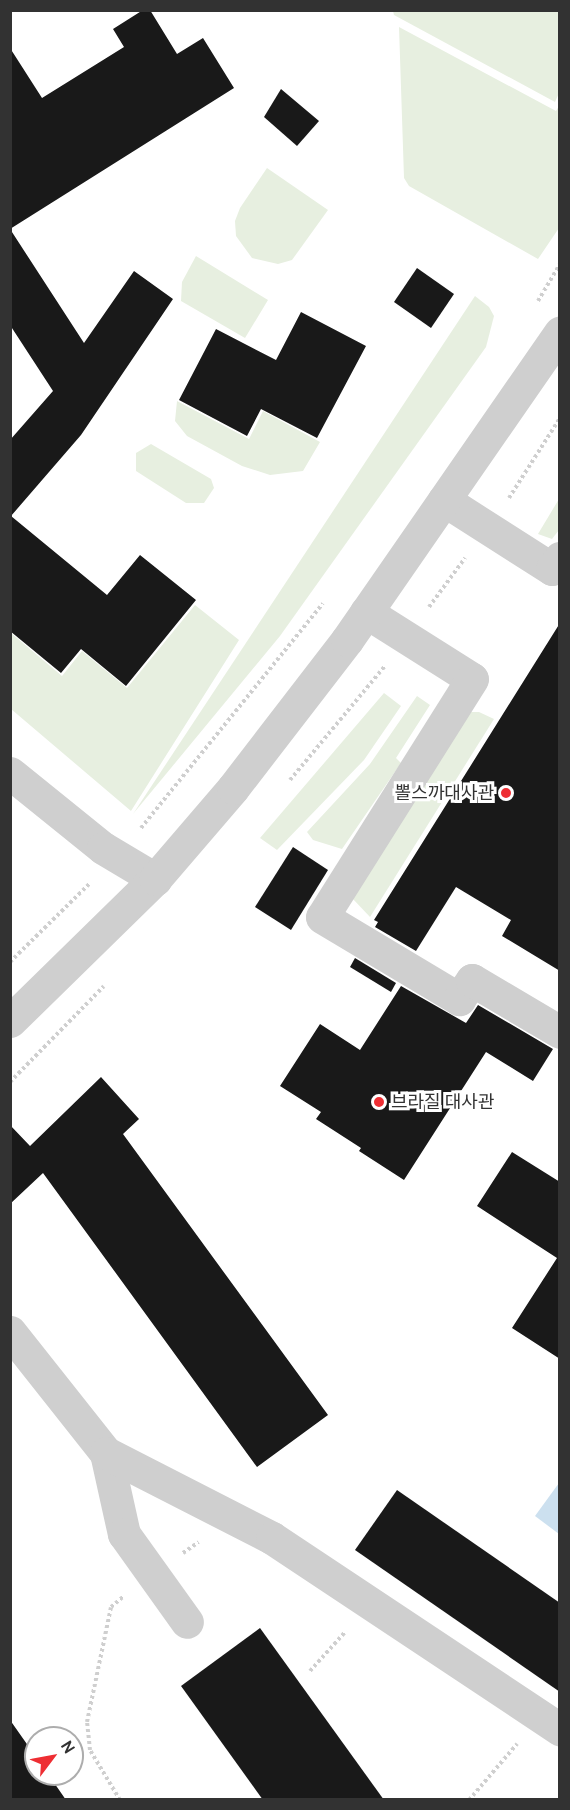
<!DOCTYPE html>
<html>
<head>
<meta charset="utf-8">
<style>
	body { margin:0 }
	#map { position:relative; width:570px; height:1810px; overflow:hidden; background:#fff; font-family:Cabin,"Noto Sans KR",sans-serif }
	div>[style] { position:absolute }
	.green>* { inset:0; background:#e7efe0 }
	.water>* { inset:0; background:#cce0ef }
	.building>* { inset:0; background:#191919 }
	.path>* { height:4px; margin-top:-2px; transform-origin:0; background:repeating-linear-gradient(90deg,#cfcfcf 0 3px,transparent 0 6px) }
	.minor>* { height:33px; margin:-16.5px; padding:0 16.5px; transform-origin:16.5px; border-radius:16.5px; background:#cfcfcf }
	.dots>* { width:16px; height:16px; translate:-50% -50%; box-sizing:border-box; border:3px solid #fff; border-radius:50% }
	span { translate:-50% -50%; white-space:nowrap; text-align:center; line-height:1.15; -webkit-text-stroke:6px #fff; paint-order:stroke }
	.poi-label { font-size:18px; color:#323232 }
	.right { translate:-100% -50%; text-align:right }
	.left { translate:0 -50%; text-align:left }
	.frame { position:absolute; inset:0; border:12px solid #323232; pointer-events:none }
	.north { position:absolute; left:24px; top:1726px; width:60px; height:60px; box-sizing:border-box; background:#fff; border:2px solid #adadad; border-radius:50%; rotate:58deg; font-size:16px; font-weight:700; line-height:24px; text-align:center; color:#323232 }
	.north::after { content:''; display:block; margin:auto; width:21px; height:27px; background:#ee2e33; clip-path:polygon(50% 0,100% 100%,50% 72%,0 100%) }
</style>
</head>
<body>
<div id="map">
	<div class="green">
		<i style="clip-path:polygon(393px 11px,559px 11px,559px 93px,555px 102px,394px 15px)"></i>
		<i style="clip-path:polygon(399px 27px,556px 111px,559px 106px,559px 228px,538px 259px,409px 186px,404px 178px)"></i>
		<i style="clip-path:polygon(267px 168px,328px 210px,292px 260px,278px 264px,252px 258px,236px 236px,235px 221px,240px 208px)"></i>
		<i style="clip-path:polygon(196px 256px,268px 300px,245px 338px,181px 301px,182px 282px)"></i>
		<i style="clip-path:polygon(475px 296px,489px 307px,494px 316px,486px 347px,280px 636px,133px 814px)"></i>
		<i style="clip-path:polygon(177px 401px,249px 439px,263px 411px,320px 442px,303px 471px,270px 475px,242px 466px,187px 436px,175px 421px)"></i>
		<i style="clip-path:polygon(151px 444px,211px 479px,214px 488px,204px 503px,186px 503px,136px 471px,136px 453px)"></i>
		<i style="clip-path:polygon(559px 499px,559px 530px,552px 539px,538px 534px)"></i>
		<i style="clip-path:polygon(195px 605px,239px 640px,131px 811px,11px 709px,11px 633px,62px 676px,82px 651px,127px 688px)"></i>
		<i style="clip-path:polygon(384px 693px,401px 706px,364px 760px,277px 850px,260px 838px)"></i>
		<i style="clip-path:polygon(417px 696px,430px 705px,396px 758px,401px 763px,342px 849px,313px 840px,307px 832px,370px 764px)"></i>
		<i style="clip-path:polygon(469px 712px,479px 712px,494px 719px,370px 917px,352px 898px)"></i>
	</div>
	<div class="water">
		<i style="clip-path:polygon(559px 1483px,560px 1534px,559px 1534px,535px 1516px)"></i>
	</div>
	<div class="building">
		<i style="clip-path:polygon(143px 10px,150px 10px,177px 54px,203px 38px,234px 88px,10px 229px,10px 48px,42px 98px,124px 47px,113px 29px)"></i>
		<i style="clip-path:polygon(281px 89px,319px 121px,297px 146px,264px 117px)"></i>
		<i style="clip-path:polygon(10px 229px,84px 343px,134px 271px,173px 299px,81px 435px,11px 516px,107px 595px,140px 555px,196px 600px,126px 686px,81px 649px,61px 673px,10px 631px,10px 440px,53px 391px,10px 325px)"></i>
		<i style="clip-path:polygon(417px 268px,454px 294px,431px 328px,394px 302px)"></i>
		<i style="clip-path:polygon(301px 312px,366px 346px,317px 438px,261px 409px,247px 436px,179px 400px,216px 329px,276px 360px)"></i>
		<i style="clip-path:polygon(560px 623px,560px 971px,502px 936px,511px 920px,456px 887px,416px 951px,375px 927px,378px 922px,374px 920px)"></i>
		<i style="clip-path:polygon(293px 847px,328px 870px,291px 930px,255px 907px)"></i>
		<i style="clip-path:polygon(355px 958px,396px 983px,391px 992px,350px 967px)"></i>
		<i style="clip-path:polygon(401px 986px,466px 1023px,478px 1005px,553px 1049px,533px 1081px,486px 1052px,404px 1180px,359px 1151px,361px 1148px,316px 1119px,321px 1112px,280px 1086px,320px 1024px,360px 1050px)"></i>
		<i style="clip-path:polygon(101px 1077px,139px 1119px,123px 1134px,328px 1415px,257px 1467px,43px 1173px,10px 1204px,10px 1125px,30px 1146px)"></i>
		<i style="clip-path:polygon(512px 1152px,560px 1182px,560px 1359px,512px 1328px,557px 1258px,477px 1206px)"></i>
		<i style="clip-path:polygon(397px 1490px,560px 1603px,560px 1692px,355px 1550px)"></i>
		<i style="clip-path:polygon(260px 1628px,384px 1800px,263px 1800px,181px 1686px)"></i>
		<i style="clip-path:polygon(10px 1720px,36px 1757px,36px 1774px,48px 1774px,66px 1800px,10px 1800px)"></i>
	</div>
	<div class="path">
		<i style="left:538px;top:301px;width:43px;rotate:-59.3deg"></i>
		<i style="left:509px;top:498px;width:95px;rotate:-57.5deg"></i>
		<i style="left:429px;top:607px;width:61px;rotate:-53.7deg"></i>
		<i style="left:290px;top:780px;width:148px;rotate:-50.2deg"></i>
		<i style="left:141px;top:828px;width:289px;rotate:-51deg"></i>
		<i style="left:10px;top:962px;width:111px;rotate:-44.6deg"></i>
		<i style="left:10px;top:1082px;width:134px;rotate:-45.6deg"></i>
		<i style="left:183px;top:1553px;width:19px;rotate:-35deg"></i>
		<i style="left:310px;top:1671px;width:54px;rotate:-48deg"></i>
		<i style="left:120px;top:1800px;width:58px;rotate:-121deg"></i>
		<i style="left:90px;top:1750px;width:28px;rotate:-96deg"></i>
		<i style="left:87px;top:1722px;width:117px;rotate:-78.2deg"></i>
		<i style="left:111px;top:1607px;width:17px;rotate:-40deg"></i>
		<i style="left:469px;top:1800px;width:74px;rotate:-49.4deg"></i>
	</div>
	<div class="minor">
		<i style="left:444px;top:500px;width:128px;rotate:32.6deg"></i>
		<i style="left:552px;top:569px;width:14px;rotate:-54deg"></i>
		<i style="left:366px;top:612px;width:125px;rotate:32.3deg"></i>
		<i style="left:472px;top:679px;width:281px;rotate:122.2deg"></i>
		<i style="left:322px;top:917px;width:160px;rotate:30.9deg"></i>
		<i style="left:459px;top:999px;width:23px;rotate:-56deg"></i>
		<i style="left:472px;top:980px;width:102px;rotate:30.6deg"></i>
		<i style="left:10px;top:773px;width:119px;rotate:38.9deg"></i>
		<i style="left:103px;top:848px;width:61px;rotate:30.8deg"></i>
		<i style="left:10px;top:1021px;width:203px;rotate:-44.4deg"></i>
		<i style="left:155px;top:879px;width:120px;rotate:-49.4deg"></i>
		<i style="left:233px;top:788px;width:187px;rotate:-52.4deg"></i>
		<i style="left:347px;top:640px;width:374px;rotate:-55.3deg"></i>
		<i style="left:10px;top:1332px;width:154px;rotate:51.6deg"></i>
		<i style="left:106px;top:1453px;width:83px;rotate:77.5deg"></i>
		<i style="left:124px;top:1534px;width:108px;rotate:54.4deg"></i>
		<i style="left:106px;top:1453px;width:186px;rotate:27.1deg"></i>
		<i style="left:272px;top:1538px;width:346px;rotate:33.6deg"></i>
	</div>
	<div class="dots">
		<i style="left:506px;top:793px;background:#ee2e33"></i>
		<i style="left:379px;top:1102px;background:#ee2e33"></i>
	</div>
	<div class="poi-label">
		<span class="right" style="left:494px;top:793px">뽈스까대사관</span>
		<span class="left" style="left:391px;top:1102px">브라질 대사관</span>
	</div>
	<div class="frame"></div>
	<div class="north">N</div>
</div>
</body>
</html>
